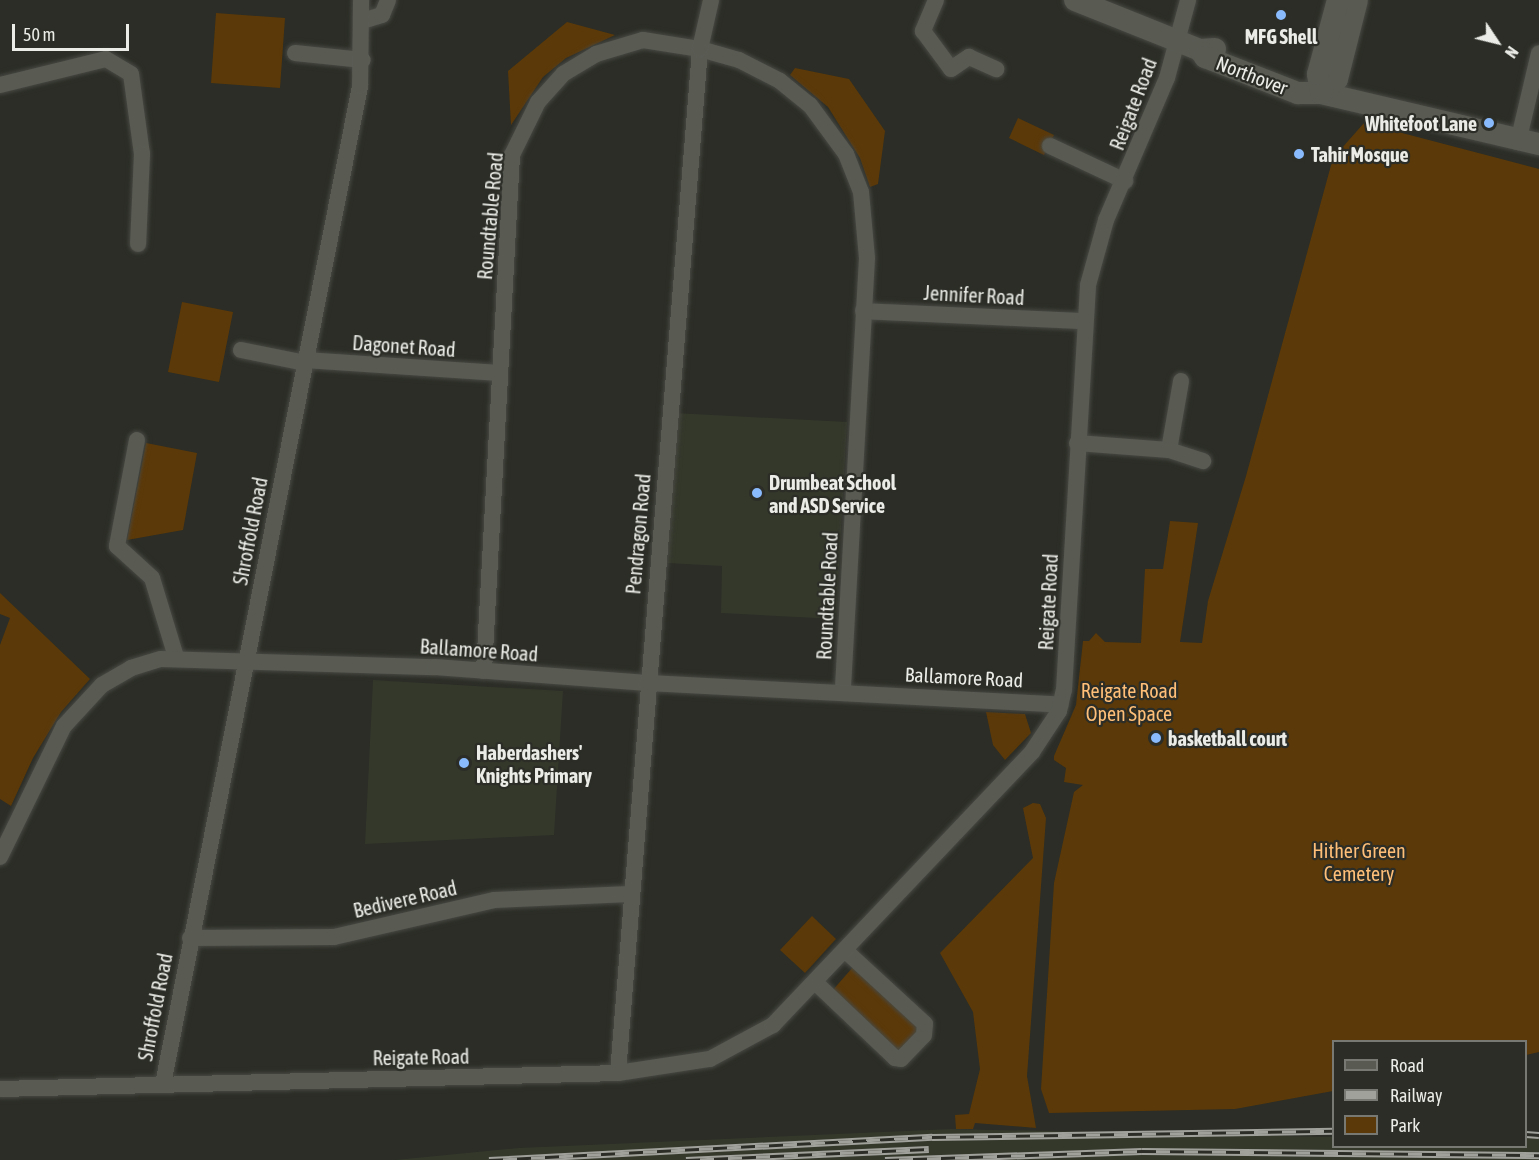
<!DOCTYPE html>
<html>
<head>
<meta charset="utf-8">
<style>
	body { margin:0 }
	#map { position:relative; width:1539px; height:1160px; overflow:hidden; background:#2b2d26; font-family:"Asap Condensed",sans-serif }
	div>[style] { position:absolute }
	.built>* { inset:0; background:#34382b }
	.green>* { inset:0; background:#5c3908 }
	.roads { filter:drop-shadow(0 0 2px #484943) drop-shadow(0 0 2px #484943) }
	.street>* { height:16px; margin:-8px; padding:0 8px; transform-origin:8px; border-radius:8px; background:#595b53 }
	.secondary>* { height:22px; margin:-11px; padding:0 11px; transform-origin:11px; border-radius:11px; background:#595b53 }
	.rail>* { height:7px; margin-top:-3.5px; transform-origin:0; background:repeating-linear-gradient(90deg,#2b2d26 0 14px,#a0a19b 0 28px); box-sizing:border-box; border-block:2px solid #a0a19b }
	.dots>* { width:16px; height:16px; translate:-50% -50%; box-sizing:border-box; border:3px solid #2b2d26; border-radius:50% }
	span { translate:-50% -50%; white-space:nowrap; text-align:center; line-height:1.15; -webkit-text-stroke:4.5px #2b2d26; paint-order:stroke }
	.poi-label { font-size:20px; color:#ebece7; font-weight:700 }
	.right { translate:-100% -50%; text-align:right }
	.left { translate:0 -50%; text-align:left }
	.street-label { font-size:20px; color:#ebece7 }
	.park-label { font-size:20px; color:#ffbf78 }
	.legend { position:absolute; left:1332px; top:1040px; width:195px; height:108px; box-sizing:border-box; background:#2b2d26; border:2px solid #787973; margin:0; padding:8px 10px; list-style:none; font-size:18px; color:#ebece7 }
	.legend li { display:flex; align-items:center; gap:12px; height:30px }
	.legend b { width:30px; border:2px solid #787973 }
	.north { position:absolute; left:1467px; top:12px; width:60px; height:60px; -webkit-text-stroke:4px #2b2d26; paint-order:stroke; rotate:125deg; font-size:16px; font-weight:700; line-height:24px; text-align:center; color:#ebece7 }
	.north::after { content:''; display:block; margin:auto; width:21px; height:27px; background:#ebece7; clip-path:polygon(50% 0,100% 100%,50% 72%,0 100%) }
	.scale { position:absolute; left:12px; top:24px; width:117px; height:27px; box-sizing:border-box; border:3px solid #ebece7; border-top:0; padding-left:8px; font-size:18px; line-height:21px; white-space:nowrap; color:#ebece7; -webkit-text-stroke:4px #2b2d26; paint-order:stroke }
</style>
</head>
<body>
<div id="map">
	<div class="built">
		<i style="clip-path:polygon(675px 413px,847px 422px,836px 619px,721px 613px,722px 566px,667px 563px)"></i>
		<i style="clip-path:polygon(373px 680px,563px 691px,554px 835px,365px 844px)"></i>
		<i style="clip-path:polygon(951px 1129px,1333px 1137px,1334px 1146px,1526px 1146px,1526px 1136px,1539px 1136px,1539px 1160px,395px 1160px,519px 1148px)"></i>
	</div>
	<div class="green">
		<i style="clip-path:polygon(216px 13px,285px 18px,280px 88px,211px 83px)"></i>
		<i style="clip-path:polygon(567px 22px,615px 35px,566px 58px,543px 77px,511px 125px,508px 71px)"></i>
		<i style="clip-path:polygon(795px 68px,849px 79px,885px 131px,878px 184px,870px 187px,860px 158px,828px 107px,790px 75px)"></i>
		<i style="clip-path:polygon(1018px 118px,1054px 135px,1044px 155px,1009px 138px)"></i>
		<i style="clip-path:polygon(1364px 123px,1539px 169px,1539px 1052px,1526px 1055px,1526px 1042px,1334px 1042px,1333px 1091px,1235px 1109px,1049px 1113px,1041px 1089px,1054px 883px,1074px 792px,1083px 785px,1064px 782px,1066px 768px,1054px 760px,1054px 756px,1076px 705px,1083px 641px,1089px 641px,1096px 633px,1105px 642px,1141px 643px,1145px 569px,1163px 569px,1170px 521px,1198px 523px,1180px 642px,1202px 643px,1208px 601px,1246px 476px,1333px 158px)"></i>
		<i style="clip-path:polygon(182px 302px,233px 312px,219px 382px,168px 372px)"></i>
		<i style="clip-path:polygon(146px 443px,197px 453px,183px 530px,127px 540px)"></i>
		<i style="clip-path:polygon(0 593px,90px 679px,61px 712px,33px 758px,11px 806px,0 799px,0 645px,10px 618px,0 614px)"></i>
		<i style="clip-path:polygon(986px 712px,1025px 714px,1031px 733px,1005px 760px,993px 745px)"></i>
		<i style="clip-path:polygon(1033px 803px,1040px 804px,1046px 818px,1027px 1076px,1036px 1128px,975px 1123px,973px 1129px,956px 1129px,955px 1115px,969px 1114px,980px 1069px,973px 1012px,940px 953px,1033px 858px,1023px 808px)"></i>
		<i style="clip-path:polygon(812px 916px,836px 939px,805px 973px,780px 950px)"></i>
		<i style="clip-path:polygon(853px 967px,917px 1027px,918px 1031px,899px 1052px,832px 991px)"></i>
	</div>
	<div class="roads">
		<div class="street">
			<i style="left:936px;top:0;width:34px;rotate:113deg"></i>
			<i style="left:923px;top:31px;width:47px;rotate:53.6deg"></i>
			<i style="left:951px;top:69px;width:22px;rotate:-34deg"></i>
			<i style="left:969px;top:57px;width:30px;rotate:24deg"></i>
			<i style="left:362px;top:21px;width:21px;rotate:-17deg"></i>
			<i style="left:382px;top:15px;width:16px;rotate:-68deg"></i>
			<i style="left:295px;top:53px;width:68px;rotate:5.9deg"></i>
			<i style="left:0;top:85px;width:109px;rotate:-13.8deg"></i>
			<i style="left:106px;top:59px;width:29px;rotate:31deg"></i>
			<i style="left:131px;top:74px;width:81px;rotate:82.2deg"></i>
			<i style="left:142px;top:154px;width:90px;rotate:92.5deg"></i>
			<i style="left:1518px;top:142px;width:91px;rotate:-76.7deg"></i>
			<i style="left:1050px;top:146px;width:83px;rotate:25deg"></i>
			<i style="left:863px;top:311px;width:221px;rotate:2.6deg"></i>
			<i style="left:241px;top:350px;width:65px;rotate:11.5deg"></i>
			<i style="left:305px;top:360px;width:195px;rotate:3.8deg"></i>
			<i style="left:137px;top:440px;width:108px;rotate:100.7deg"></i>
			<i style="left:117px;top:546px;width:47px;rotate:42.4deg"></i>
			<i style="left:152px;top:578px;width:83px;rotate:73.1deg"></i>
			<i style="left:1077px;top:443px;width:92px;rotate:4.4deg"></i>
			<i style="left:1169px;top:450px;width:70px;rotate:-80.1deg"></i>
			<i style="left:1169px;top:450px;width:36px;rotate:18deg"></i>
			<i style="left:484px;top:671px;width:517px;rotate:-86.89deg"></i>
			<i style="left:512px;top:155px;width:59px;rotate:-63.9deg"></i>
			<i style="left:538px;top:102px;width:38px;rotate:-48deg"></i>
			<i style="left:563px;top:74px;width:39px;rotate:-31deg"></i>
			<i style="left:596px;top:54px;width:49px;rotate:-16.6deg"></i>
			<i style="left:643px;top:40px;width:58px;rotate:9deg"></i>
			<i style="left:700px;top:49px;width:41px;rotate:15.8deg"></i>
			<i style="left:739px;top:60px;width:46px;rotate:27.1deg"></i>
			<i style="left:780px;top:81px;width:38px;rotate:39deg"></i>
			<i style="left:810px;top:105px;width:61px;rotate:53.7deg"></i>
			<i style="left:846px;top:154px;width:41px;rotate:68.5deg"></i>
			<i style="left:861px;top:192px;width:66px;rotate:84.8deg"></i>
			<i style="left:867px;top:258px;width:435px;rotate:93.2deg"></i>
			<i style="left:0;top:857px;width:146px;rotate:-64deg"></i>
			<i style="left:64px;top:726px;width:56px;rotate:-47.2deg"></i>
			<i style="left:102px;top:685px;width:34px;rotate:-30deg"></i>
			<i style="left:131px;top:668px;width:31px;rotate:-17deg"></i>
			<i style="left:161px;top:659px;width:274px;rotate:1.7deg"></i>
			<i style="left:435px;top:667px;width:213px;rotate:4.3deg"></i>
			<i style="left:647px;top:683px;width:414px;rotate:3deg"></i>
			<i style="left:190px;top:938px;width:144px;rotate:-0.4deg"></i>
			<i style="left:334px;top:937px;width:164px;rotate:-13deg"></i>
			<i style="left:494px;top:900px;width:136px;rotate:-2.5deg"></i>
			<i style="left:816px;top:983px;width:109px;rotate:43.5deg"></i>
			<i style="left:895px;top:1058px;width:6px;rotate:9deg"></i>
			<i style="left:901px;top:1059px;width:33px;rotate:-46deg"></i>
			<i style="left:924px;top:1035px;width:11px;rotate:-85deg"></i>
			<i style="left:925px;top:1024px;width:108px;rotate:-137.3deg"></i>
			<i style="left:618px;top:1073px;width:1027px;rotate:-85.42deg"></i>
			<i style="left:700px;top:49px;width:50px;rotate:-77.3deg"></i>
			<i style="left:163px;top:1084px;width:1017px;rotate:-78.83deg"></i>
			<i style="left:360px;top:86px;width:86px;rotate:-89.3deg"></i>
			<i style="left:0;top:1089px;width:618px;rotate:-1.48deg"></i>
			<i style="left:618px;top:1073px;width:93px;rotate:-8.7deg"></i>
			<i style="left:710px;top:1059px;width:72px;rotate:-28.4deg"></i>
			<i style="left:773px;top:1025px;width:376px;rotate:-46.5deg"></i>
			<i style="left:1032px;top:752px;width:49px;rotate:-56.6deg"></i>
			<i style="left:1059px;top:711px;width:22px;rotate:-77deg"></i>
			<i style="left:1064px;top:690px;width:406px;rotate:-86.6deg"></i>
			<i style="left:1088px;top:285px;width:67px;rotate:-74.5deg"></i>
			<i style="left:1106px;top:220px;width:155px;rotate:-66.8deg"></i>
			<i style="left:1167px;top:78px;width:81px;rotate:-74.9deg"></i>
		</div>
		<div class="secondary">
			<i style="left:1075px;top:0;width:135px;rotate:21.8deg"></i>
			<i style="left:1200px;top:50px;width:15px;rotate:-4deg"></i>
			<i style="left:1200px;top:50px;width:9px;rotate:54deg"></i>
			<i style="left:1205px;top:57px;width:100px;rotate:21.2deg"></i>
			<i style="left:1298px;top:93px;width:23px"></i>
			<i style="left:1321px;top:93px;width:224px;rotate:13.2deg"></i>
			<i style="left:1321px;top:93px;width:21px;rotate:-41deg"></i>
			<i style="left:1337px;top:79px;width:81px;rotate:-75.8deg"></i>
			<i style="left:1321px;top:93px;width:19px;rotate:-99deg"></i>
			<i style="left:1318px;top:74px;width:77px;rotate:-74.9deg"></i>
		</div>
	</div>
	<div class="rail">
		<i style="left:1526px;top:1134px;width:13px;rotate:4deg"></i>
		<i style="left:489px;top:1160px;width:444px;rotate:-3deg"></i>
		<i style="left:932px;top:1137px;width:402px;rotate:-0.9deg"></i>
		<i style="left:686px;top:1160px;width:243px;rotate:-2.6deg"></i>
		<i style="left:885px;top:1160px;width:257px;rotate:-2deg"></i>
		<i style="left:1142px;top:1151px;width:397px;rotate:0.6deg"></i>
	</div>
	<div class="dots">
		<i style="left:1281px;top:15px;background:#89bafc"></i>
		<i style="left:1489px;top:123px;background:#89bafc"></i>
		<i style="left:1299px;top:154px;background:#89bafc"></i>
		<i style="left:757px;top:493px;background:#89bafc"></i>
		<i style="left:1156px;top:738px;background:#89bafc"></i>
		<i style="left:464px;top:763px;background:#89bafc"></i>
	</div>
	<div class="poi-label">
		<span style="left:1281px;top:36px">MFG Shell</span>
		<span class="right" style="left:1477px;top:123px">Whitefoot Lane</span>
		<span class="left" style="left:1311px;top:154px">Tahir Mosque</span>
		<span class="left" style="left:769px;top:494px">Drumbeat School<br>and ASD Service</span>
		<span class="left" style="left:1168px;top:738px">basketball court</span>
		<span class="left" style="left:476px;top:764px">Haberdashers'<br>Knights Primary</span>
	</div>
	<div class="street-label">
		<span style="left:1252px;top:75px;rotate:21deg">Northover</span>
		<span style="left:1133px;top:104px;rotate:-69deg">Reigate Road</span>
		<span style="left:490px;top:216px;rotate:-85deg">Roundtable Road</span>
		<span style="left:974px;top:295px;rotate:3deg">Jennifer Road</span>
		<span style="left:404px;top:346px;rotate:4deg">Dagonet Road</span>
		<span style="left:250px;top:531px;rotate:-79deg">Shroffold Road</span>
		<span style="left:638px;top:534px;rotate:-85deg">Pendragon Road</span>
		<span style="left:827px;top:596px;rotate:-87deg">Roundtable Road</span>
		<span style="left:1048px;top:602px;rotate:-87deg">Reigate Road</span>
		<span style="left:479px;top:650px;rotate:4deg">Ballamore Road</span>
		<span style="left:964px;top:677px;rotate:3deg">Ballamore Road</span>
		<span style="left:405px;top:899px;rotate:-13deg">Bedivere Road</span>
		<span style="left:155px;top:1007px;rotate:-79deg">Shroffold Road</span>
		<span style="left:421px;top:1057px;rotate:-1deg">Reigate Road</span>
	</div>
	<div class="park-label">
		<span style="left:1129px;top:702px">Reigate Road<br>Open Space</span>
		<span style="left:1359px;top:862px">Hither Green<br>Cemetery</span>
	</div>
	<ul class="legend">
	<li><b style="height:8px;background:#595b53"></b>Road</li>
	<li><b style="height:8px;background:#a0a19b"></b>Railway</li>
	<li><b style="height:16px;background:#5c3908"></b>Park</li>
	</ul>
	<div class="north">N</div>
	<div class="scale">50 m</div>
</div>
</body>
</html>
